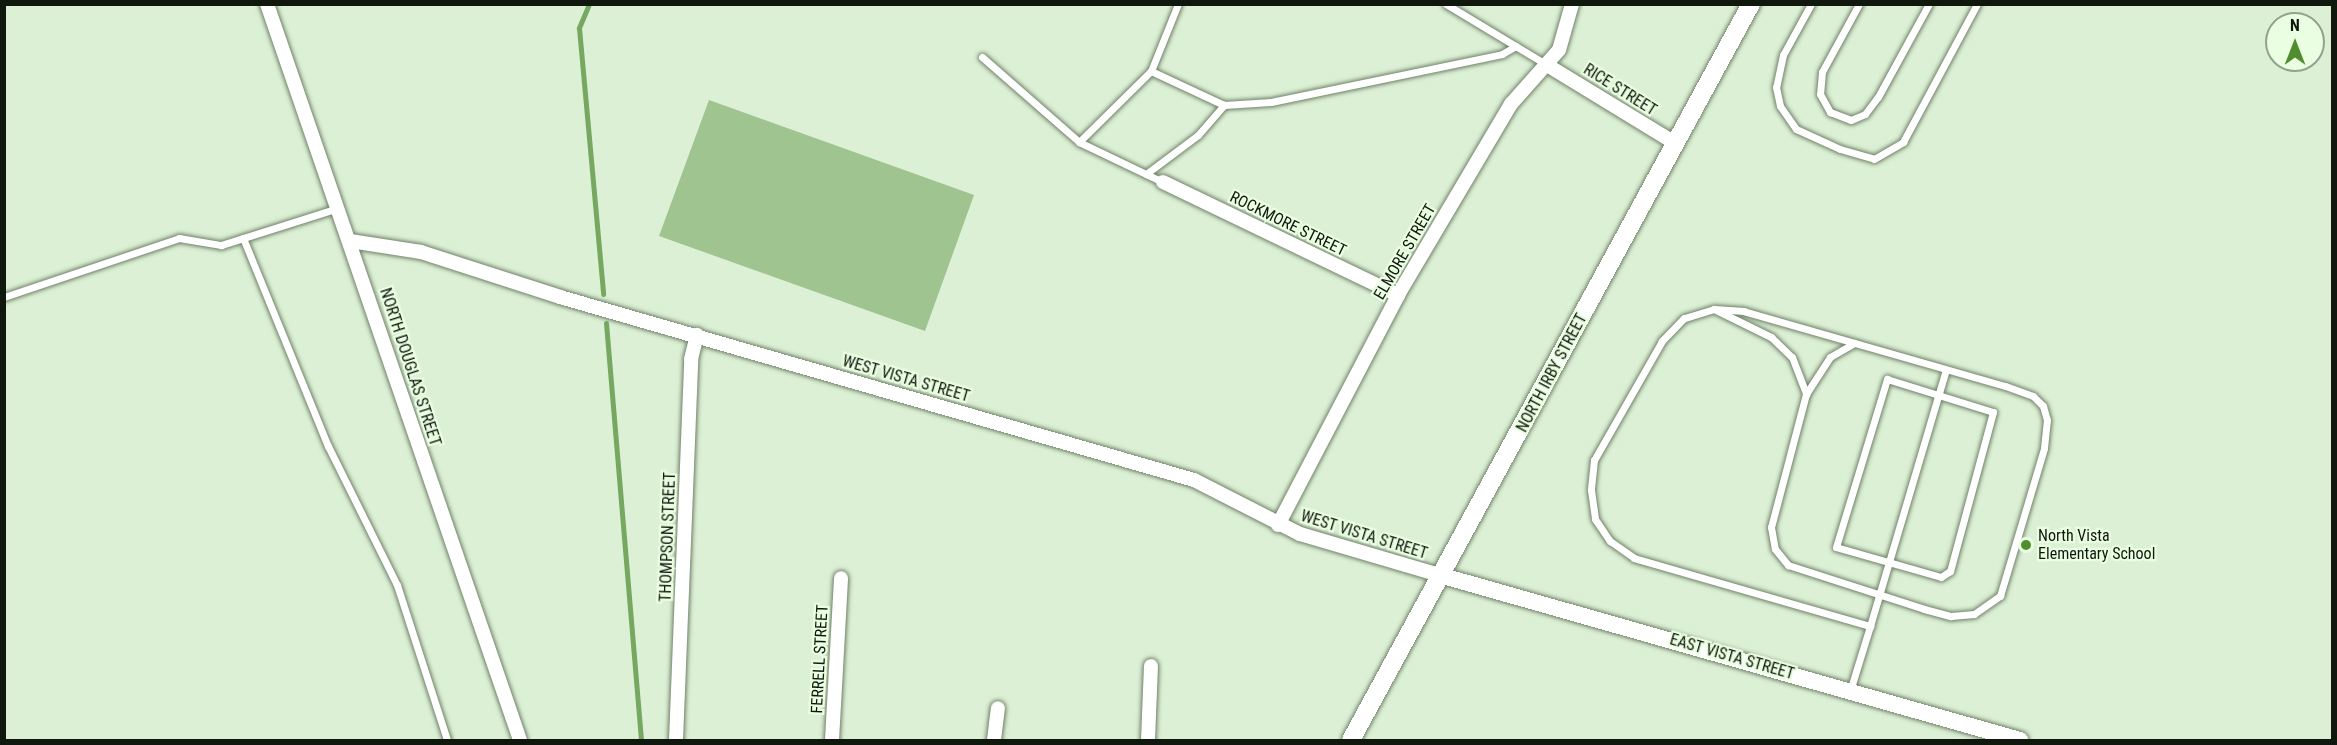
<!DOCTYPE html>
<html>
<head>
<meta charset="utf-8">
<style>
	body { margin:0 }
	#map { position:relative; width:2337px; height:745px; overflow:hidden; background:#dcf0d5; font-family:"Roboto Condensed",sans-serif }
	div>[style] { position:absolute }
	.green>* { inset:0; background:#9fc490 }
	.stream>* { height:5px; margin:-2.5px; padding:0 2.5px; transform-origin:2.5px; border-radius:2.5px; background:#76a861 }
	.roads { filter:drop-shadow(0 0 2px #708269) drop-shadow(0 0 2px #708269) }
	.service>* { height:7px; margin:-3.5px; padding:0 3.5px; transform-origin:3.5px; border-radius:3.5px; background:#fff }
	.minor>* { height:14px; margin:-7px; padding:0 7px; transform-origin:7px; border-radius:7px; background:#fff }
	.tertiary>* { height:16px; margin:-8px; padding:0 8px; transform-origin:8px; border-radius:8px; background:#fff }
	.secondary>* { height:18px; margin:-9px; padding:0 9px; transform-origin:9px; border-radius:9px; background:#fff }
	.dots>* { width:16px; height:16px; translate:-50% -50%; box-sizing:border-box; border:3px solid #eafee2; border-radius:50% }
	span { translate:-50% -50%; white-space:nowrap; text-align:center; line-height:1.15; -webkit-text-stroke:4.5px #eafee2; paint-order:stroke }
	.street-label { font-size:16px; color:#10170d }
	.poi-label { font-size:16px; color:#10170d }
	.left { translate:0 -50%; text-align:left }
	.frame { position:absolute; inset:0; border:6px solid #10170d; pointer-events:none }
	.north { position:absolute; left:2265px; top:12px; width:60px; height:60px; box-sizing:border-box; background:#eafee2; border:2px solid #93a28d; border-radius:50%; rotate:0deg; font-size:16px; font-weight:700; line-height:24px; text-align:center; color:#10170d }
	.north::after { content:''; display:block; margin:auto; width:21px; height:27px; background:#4f8d2e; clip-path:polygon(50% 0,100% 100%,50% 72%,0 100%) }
</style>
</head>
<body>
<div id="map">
	<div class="green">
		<i style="clip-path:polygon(709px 100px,974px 195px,925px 331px,659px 236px)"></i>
	</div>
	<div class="stream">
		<i style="left:589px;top:4px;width:26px;rotate:113deg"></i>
		<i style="left:579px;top:28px;width:267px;rotate:84.8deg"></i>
		<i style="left:606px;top:323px;width:417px;rotate:85.2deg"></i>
	</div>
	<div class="roads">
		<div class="service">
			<i style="left:1446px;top:4px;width:118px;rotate:31.1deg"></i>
			<i style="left:1811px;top:4px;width:58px;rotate:118.8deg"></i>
			<i style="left:1783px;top:55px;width:33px;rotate:102deg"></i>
			<i style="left:1776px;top:87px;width:19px;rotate:78deg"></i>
			<i style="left:1780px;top:106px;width:28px;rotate:55deg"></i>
			<i style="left:1796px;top:129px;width:48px;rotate:24.4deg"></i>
			<i style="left:1840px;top:149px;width:35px;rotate:16deg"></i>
			<i style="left:1874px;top:159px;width:34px;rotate:-30deg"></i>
			<i style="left:1903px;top:142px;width:157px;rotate:-61.8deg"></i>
			<i style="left:1859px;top:4px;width:77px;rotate:118.6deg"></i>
			<i style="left:1822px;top:72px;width:22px;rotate:95deg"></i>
			<i style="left:1820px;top:94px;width:21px;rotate:61deg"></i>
			<i style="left:1830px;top:112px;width:22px;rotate:21deg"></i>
			<i style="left:1851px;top:120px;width:15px;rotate:-23deg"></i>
			<i style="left:1865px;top:114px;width:21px;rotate:-53deg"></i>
			<i style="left:1878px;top:97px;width:106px;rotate:-61.3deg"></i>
			<i style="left:982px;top:57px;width:129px;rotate:41.2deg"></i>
			<i style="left:1079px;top:142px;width:101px;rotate:-44.6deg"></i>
			<i style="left:1151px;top:71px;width:72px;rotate:-68.1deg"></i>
			<i style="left:1151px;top:71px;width:81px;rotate:25deg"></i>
			<i style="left:1224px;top:105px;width:47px;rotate:-3.7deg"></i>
			<i style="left:1271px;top:102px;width:236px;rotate:-11.7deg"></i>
			<i style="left:1502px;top:54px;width:16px;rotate:-30deg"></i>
			<i style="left:1079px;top:142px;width:93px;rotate:25.5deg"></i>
			<i style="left:1146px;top:174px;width:65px;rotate:-36.9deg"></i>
			<i style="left:1198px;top:135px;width:40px;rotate:-49deg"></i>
			<i style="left:243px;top:238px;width:225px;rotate:67.8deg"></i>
			<i style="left:328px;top:446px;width:155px;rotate:63.6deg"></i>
			<i style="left:397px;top:585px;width:163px;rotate:72.1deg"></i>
			<i style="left:4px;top:297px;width:185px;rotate:-18.6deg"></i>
			<i style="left:179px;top:238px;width:43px;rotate:9.5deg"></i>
			<i style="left:221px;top:245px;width:123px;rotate:-17.5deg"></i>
			<i style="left:1714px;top:309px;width:64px;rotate:26.2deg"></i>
			<i style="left:1771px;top:337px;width:29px;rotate:44deg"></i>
			<i style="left:1792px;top:357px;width:40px;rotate:69deg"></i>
			<i style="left:1806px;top:394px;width:138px;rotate:104.7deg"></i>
			<i style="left:1771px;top:527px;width:22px;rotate:80deg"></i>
			<i style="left:1775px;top:549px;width:21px;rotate:51deg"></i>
			<i style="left:1788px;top:565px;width:143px;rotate:17.9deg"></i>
			<i style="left:1924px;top:609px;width:28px;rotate:15deg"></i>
			<i style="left:1951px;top:616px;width:23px;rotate:-5deg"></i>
			<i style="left:1974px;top:614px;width:32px;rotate:-35deg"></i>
			<i style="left:2000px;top:596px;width:154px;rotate:-73.4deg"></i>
			<i style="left:2044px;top:448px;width:28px;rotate:-84deg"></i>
			<i style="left:2047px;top:420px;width:15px;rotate:-106deg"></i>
			<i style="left:2043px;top:406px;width:14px;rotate:-135deg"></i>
			<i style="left:2033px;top:396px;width:30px;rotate:-160deg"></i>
			<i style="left:2005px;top:386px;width:272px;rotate:-164deg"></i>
			<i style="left:1744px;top:311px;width:30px;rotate:-176deg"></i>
			<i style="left:1714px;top:309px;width:31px;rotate:163deg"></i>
			<i style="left:1684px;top:318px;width:32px;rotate:134deg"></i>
			<i style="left:1662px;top:341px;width:137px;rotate:119.7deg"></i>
			<i style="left:1594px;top:460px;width:30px;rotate:96deg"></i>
			<i style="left:1591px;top:490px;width:29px;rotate:82deg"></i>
			<i style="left:1595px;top:519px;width:27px;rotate:56deg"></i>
			<i style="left:1610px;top:541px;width:29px;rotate:35deg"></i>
			<i style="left:1634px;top:558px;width:246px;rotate:16.1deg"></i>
			<i style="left:1870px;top:626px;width:68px;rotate:107.1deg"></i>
			<i style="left:1887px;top:379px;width:111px;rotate:17.3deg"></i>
			<i style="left:1993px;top:412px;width:165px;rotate:105.1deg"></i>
			<i style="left:1950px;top:571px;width:11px;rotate:146deg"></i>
			<i style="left:1941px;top:577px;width:109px;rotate:-164.1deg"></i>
			<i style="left:1836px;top:547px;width:176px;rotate:-73.1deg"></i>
			<i style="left:1806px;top:394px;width:44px;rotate:-57deg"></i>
			<i style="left:1830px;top:357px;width:28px;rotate:-30deg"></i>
			<i style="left:1870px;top:626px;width:267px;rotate:-73.5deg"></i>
		</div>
		<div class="minor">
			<i style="left:267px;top:4px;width:778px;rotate:71.03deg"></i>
			<i style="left:1547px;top:65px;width:150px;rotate:31.4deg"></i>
			<i style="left:1163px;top:182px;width:261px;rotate:25.7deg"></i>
			<i style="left:350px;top:241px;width:72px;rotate:8.8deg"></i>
			<i style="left:421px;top:252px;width:146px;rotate:17.9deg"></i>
			<i style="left:560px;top:297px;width:660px;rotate:16.1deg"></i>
			<i style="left:1194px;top:480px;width:119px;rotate:27deg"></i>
			<i style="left:1300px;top:534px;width:149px;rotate:16.4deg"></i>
			<i style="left:1278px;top:525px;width:259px;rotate:-62.4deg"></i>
			<i style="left:1398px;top:295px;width:222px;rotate:-59.4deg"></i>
			<i style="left:1511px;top:104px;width:72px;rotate:-48.4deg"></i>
			<i style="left:1559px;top:50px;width:48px;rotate:-74.2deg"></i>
			<i style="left:676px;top:740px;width:381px;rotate:-87.7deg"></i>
			<i style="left:691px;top:359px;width:25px;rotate:-76deg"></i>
			<i style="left:832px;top:740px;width:162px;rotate:-86.8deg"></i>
			<i style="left:994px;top:740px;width:32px;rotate:-83deg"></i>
			<i style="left:1148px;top:740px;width:74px;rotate:-87.7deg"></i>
		</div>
		<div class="tertiary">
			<i style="left:1443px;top:576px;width:600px;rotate:15.87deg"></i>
		</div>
		<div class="secondary">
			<i style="left:1351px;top:740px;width:838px;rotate:-61.48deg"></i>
		</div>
	</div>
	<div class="dots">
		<i style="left:2026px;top:545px;background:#4f8d2e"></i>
	</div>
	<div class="street-label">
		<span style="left:1620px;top:90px;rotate:32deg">RICE STREET</span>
		<span style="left:1288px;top:224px;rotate:26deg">ROCKMORE STREET</span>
		<span style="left:1405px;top:252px;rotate:-60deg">ELMORE STREET</span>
		<span style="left:410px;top:367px;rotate:72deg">NORTH DOUGLAS STREET</span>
		<span style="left:1552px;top:373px;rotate:-62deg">NORTH IRBY STREET</span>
		<span style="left:906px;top:379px;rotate:16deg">WEST VISTA STREET</span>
		<span style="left:1364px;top:535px;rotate:17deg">WEST VISTA STREET</span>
		<span style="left:668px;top:537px;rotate:-88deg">THOMPSON STREET</span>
		<span style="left:1732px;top:657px;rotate:16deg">EAST VISTA STREET</span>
		<span style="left:820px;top:659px;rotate:-87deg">FERRELL STREET</span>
	</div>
	<div class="poi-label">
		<span class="left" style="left:2038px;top:545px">North Vista<br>Elementary School</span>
	</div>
	<div class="frame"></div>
	<div class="north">N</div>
</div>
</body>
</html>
